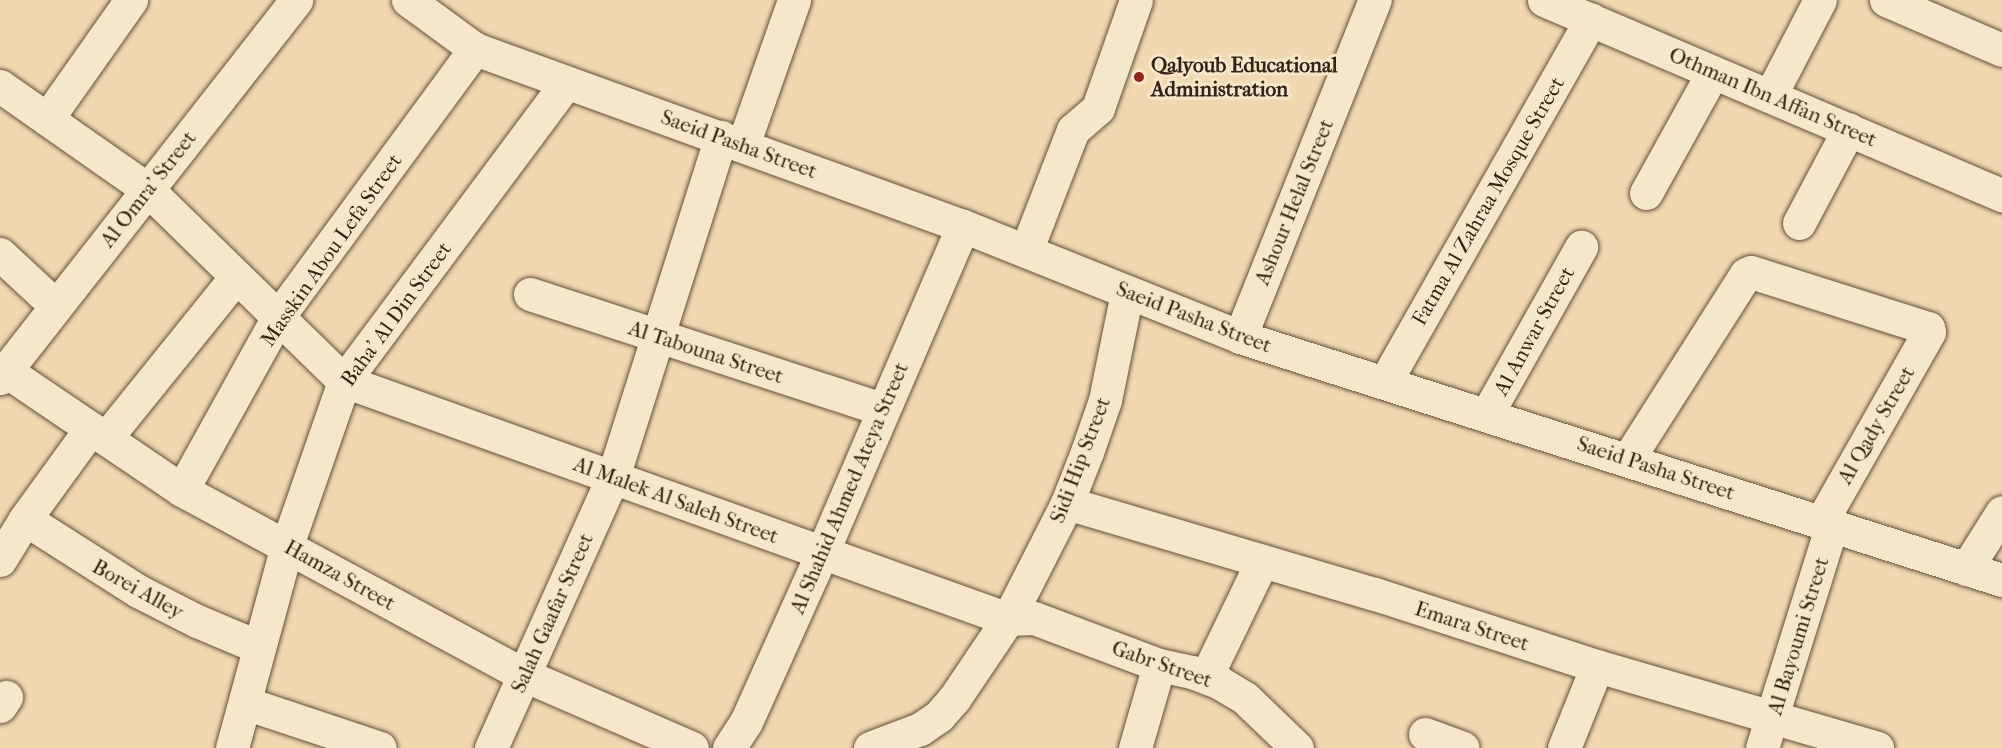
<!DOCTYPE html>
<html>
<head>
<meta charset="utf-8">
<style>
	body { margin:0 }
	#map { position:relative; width:2002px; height:748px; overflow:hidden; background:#f0d8b1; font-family:"IM FELL French Canon",serif }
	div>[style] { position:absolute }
	.roads { filter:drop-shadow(0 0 2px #64503a) drop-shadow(0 0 2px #64503a) }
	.minor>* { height:33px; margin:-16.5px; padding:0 16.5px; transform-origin:16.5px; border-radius:16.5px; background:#f5e6cc }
	.dots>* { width:16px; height:16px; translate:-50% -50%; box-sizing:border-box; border:3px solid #f5e6cc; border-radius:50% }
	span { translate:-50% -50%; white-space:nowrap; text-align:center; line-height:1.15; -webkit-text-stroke:6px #f5e6cc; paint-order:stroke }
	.poi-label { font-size:21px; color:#362212; font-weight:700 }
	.left { translate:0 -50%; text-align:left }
	.street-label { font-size:21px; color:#362212 }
</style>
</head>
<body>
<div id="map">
	<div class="roads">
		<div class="minor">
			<i style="left:408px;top:0;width:83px;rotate:36.2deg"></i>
			<i style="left:475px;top:49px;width:519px;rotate:19.94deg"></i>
			<i style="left:963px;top:226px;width:298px;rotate:21.8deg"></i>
			<i style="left:1240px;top:337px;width:800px;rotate:17.69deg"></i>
			<i style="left:1544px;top:0;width:498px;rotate:23.1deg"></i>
			<i style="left:1886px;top:0;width:126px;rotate:23.3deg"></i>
			<i style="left:0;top:86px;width:179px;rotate:35deg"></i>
			<i style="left:147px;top:189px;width:275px;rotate:44.3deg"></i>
			<i style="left:344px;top:381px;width:705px;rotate:19.72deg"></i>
			<i style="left:1008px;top:619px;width:26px;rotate:-2deg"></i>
			<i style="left:1034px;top:618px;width:134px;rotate:20.6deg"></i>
			<i style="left:1159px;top:665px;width:34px;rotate:12deg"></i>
			<i style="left:1192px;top:672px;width:30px;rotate:21deg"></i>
			<i style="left:1220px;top:683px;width:29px;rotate:31deg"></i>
			<i style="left:1245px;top:698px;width:72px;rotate:43.9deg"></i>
			<i style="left:1770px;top:96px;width:108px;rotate:-62.5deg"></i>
			<i style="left:47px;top:119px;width:146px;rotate:-54.8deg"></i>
			<i style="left:743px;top:145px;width:154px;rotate:-70.6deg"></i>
			<i style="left:1646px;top:193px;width:138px;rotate:-61deg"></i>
			<i style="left:1799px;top:223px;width:106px;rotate:-62deg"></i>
			<i style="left:1026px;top:251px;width:130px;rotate:-68.8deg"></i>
			<i style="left:1073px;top:130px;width:33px;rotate:-41deg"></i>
			<i style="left:1098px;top:108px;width:114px;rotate:-70.6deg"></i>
			<i style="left:0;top:254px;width:76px;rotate:42.9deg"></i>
			<i style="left:530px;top:294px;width:370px;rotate:18.1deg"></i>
			<i style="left:1240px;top:337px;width:363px;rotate:-68.2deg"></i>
			<i style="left:6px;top:371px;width:212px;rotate:34.1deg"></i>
			<i style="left:182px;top:490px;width:389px;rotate:28.4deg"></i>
			<i style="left:524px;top:675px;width:183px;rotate:23.5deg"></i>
			<i style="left:0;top:378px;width:480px;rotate:-51.9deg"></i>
			<i style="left:1385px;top:382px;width:417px;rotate:-60.4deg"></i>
			<i style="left:1487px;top:414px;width:192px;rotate:-60.6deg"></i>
			<i style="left:106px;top:438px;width:207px;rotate:-51.1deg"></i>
			<i style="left:1628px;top:459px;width:219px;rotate:-57.5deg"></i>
			<i style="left:1746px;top:274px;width:5px;rotate:-22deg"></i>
			<i style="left:1751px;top:272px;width:186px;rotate:17.6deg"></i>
			<i style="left:1928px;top:328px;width:4px;rotate:76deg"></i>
			<i style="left:1929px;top:332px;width:216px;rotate:119.6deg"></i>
			<i style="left:182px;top:490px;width:198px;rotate:-61deg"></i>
			<i style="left:278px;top:317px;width:333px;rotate:-53.7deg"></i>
			<i style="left:1067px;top:503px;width:321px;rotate:16.5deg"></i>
			<i style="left:1375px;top:594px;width:233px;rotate:18deg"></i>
			<i style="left:1597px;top:666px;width:292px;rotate:16.3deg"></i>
			<i style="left:25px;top:519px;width:134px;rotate:32.5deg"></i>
			<i style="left:138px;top:591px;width:66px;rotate:27deg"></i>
			<i style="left:197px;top:621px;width:67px;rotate:22.8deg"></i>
			<i style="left:0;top:560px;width:48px;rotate:-58.6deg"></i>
			<i style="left:25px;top:519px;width:112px;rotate:-54deg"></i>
			<i style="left:1966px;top:569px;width:67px;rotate:-57.7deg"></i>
			<i style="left:1206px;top:677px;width:129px;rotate:-64.2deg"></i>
			<i style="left:245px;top:703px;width:142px;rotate:18.4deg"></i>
			<i style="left:0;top:706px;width:11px;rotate:-56deg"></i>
			<i style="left:1425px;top:734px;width:40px;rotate:20.2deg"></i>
			<i style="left:232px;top:748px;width:210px;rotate:-74.8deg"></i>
			<i style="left:287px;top:545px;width:174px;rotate:-70.8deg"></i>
			<i style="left:344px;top:381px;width:372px;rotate:-53.3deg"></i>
			<i style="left:491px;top:748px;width:297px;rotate:-65.8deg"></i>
			<i style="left:613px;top:477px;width:357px;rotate:-72.4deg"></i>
			<i style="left:729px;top:748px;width:31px;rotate:-57deg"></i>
			<i style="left:746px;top:722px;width:185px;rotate:-65.8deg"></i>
			<i style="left:822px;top:553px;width:356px;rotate:-66.7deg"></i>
			<i style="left:870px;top:748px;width:53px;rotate:-20.8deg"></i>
			<i style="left:920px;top:729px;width:23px;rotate:-34deg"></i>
			<i style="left:939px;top:716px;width:23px;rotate:-49deg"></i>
			<i style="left:954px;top:699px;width:97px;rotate:-56deg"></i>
			<i style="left:1008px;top:619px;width:130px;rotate:-63deg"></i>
			<i style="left:1067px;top:503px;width:55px;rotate:-68.6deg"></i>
			<i style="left:1087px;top:452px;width:55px;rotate:-70.9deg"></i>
			<i style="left:1105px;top:400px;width:109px;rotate:-78.4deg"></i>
			<i style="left:1135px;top:748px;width:86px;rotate:-73.9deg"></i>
			<i style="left:1564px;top:748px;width:88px;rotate:-68.1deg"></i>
			<i style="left:1762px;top:748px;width:235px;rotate:-72.6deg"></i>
		</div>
	</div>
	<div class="dots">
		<i style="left:1139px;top:77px;background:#8f2418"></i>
	</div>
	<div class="poi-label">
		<span class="left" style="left:1151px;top:77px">Qalyoub Educational<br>Administration</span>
	</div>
	<div class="street-label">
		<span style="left:1773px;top:97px;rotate:23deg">Othman Ibn Affan Street</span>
		<span style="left:739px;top:144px;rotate:20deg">Saeid Pasha Street</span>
		<span style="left:148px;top:189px;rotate:-52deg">Al Omra' Street</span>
		<span style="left:1488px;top:201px;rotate:-60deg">Fatma Al Zahraa Mosque Street</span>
		<span style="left:1294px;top:202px;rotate:-68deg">Ashour Helal Street</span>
		<span style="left:331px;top:250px;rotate:-55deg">Masskin Abou Lefa Street</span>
		<span style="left:396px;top:314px;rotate:-54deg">Baha' Al Din Street</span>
		<span style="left:1194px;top:317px;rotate:21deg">Saeid Pasha Street</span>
		<span style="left:1534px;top:331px;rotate:-61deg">Al Anwar Street</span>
		<span style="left:706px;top:352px;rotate:18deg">Al Tabouna Street</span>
		<span style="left:1876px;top:425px;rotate:-60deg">Al Qady Street</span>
		<span style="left:1080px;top:460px;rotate:-69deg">Sidi Hip Street</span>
		<span style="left:1656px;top:468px;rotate:18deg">Saeid Pasha Street</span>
		<span style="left:849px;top:488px;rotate:-67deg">Al Shahid Ahmed Ateya Street</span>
		<span style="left:676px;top:500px;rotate:20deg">Al Malek Al Saleh Street</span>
		<span style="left:340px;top:575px;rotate:29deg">Hamza Street</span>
		<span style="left:138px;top:589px;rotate:29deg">Borei Alley</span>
		<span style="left:552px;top:613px;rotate:-66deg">Salah Gaafar Street</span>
		<span style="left:1472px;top:626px;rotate:18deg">Emara Street</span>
		<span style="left:1798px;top:636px;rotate:-73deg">Al Bayoumi Street</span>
		<span style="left:1162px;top:664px;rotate:19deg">Gabr Street</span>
	</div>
</div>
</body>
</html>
